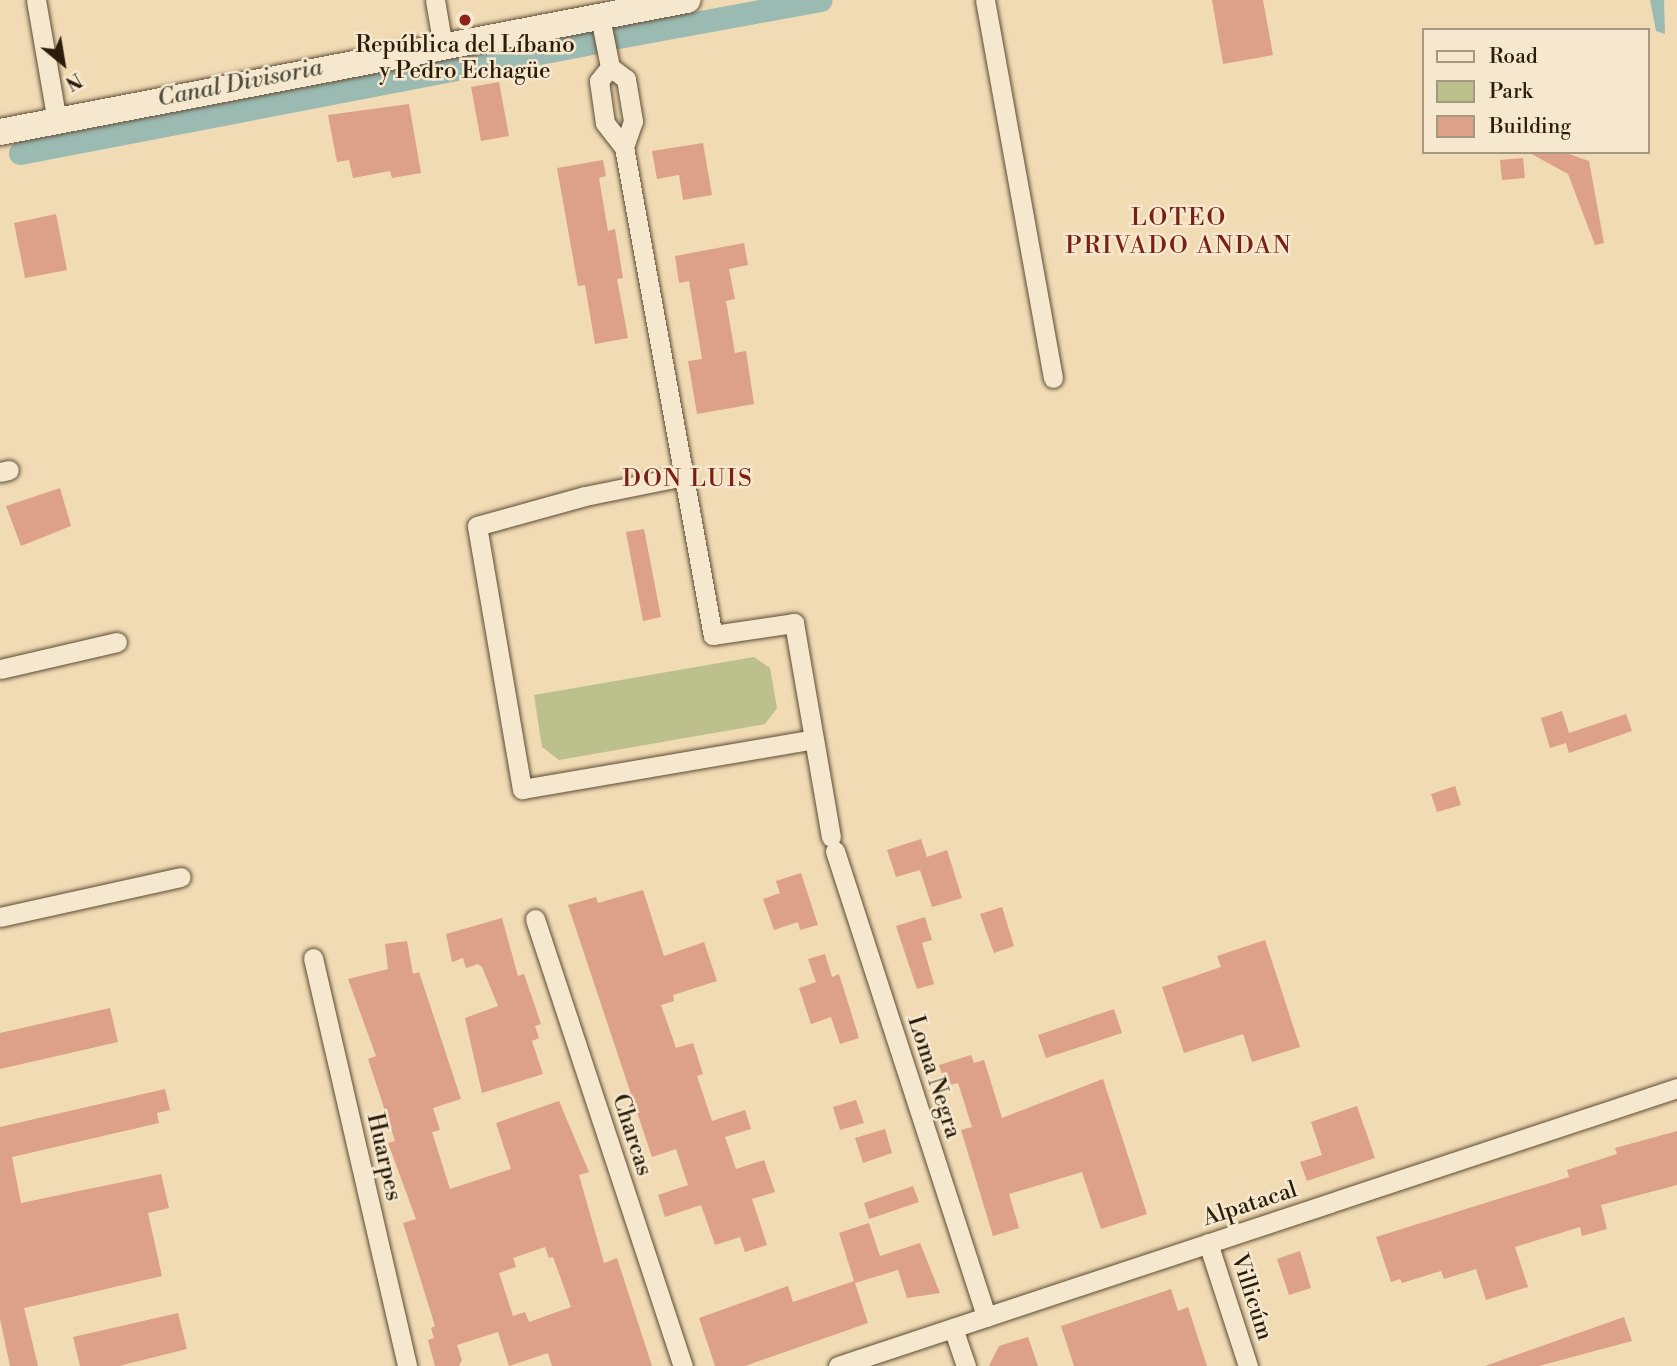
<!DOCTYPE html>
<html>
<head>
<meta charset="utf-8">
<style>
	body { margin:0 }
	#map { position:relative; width:1677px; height:1366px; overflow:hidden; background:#f0dbb4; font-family:"Libre Bodoni",serif }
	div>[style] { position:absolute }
	.green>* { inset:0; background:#bbc08c }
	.water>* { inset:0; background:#9bbab2 }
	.canal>* { height:23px; margin:-11.5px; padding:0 11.5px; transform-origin:11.5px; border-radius:11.5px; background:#9bbab2 }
	.building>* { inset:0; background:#dca188 }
	.roads { filter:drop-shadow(0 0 2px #5d4c35) drop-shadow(0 0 2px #5d4c35) }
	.minor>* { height:19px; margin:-9.5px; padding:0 9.5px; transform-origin:9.5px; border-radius:9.5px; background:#f5e8ce }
	.secondary>* { height:26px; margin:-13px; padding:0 13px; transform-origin:13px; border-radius:13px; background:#f5e8ce }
	.dots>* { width:19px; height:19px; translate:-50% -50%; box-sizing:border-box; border:4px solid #f5e8ce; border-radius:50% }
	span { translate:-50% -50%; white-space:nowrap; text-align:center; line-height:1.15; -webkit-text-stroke:5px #f5e8ce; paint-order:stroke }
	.poi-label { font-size:23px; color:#2c1d0b }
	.street-label { font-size:23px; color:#2c1d0b }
	.water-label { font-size:24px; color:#4d4c3d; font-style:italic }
	.neighbourhood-label { font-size:24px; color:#7a1f14; letter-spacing:2px }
	.legend { position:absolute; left:1422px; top:28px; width:228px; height:126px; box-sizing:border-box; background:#f5e8ce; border:2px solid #a59780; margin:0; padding:9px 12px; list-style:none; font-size:21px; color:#2c1d0b }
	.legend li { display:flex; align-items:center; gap:14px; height:35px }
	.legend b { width:35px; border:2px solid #a59780 }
	.north { position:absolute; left:28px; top:28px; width:70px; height:70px; -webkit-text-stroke:5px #f5e8ce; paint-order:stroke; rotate:150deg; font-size:19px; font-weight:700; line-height:28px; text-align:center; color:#2c1d0b }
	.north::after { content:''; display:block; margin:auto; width:24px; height:32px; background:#2c1d0b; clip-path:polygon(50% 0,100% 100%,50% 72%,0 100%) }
</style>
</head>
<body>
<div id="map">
	<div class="green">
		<i style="clip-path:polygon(754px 657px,770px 668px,777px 708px,765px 724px,559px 760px,542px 747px,534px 695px)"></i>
	</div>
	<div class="water">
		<i style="clip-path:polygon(1650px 0,1664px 0,1665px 34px,1656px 31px)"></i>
	</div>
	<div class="canal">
		<i style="left:613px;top:38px;width:211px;rotate:-10.4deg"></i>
		<i style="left:20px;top:153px;width:582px;rotate:-10.89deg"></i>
	</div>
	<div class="building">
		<i style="clip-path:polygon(1212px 0,1263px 0,1273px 55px,1223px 64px)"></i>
		<i style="clip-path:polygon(499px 82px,509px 136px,481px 141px,471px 87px)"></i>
		<i style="clip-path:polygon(409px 104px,421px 173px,392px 178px,390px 171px,353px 178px,349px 160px,337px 162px,328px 115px)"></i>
		<i style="clip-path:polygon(703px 143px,712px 195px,683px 200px,679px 175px,657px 179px,652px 151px)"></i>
		<i style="clip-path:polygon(1528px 152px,1563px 152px,1589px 161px,1604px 243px,1595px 245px,1568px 174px)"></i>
		<i style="clip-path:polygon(1523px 158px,1525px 178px,1502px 180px,1500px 160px)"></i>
		<i style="clip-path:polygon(603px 160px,606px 176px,599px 178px,608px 231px,615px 229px,623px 278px,617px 279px,628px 338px,595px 344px,585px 285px,578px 286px,557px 168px)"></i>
		<i style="clip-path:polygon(56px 214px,67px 270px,25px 278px,14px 223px)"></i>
		<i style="clip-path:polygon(744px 243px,748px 265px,729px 269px,735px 299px,726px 301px,735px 353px,746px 351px,754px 404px,697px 414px,688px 361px,702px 359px,689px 281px,679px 283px,675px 256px)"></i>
		<i style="clip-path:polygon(60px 488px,71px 526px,21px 546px,6px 506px)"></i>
		<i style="clip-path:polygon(644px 529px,661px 617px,643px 621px,626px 532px)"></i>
		<i style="clip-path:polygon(1562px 711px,1569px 733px,1626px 714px,1632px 731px,1569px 753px,1566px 743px,1550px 748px,1541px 718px)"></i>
		<i style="clip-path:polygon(1455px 786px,1461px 805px,1437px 812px,1431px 794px)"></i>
		<i style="clip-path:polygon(921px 839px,927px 857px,947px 850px,962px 898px,932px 907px,920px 870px,896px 877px,887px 850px)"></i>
		<i style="clip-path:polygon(801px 873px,818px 925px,800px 930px,798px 922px,774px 930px,763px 899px,780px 893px,776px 881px)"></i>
		<i style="clip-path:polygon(643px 890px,664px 956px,704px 942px,717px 981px,673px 995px,674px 1001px,661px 1005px,676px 1048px,693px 1043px,703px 1074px,697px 1076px,712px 1121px,745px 1110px,751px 1129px,725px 1137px,736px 1169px,764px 1160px,775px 1192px,752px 1199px,767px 1245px,745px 1252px,740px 1237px,715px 1245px,701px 1205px,665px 1217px,658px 1195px,688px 1185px,676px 1149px,652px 1157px,568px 905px,596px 897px,598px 903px)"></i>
		<i style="clip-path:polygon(1002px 907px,1014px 946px,994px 953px,980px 914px)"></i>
		<i style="clip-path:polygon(925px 917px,932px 940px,922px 943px,934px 984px,917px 989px,896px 926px)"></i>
		<i style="clip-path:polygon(502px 918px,518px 976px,524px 974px,541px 1024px,535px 1026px,539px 1038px,532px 1041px,543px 1074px,482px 1093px,465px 1018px,498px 1006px,482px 967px,478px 964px,466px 968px,463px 958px,452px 962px,446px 934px)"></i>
		<i style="clip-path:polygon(1265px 940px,1300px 1047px,1252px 1062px,1243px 1034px,1184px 1053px,1162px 987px,1221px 967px,1217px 956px)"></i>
		<i style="clip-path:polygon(evenodd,407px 941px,413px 974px,419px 972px,461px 1099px,433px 1108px,440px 1130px,432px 1132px,450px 1189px,511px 1169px,496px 1123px,559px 1101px,589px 1172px,579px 1175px,604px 1263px,617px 1258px,652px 1366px,552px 1366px,548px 1353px,509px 1366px,498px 1332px,457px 1345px,462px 1360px,459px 1366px,435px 1366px,428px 1340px,434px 1338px,431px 1328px,435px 1326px,403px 1223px,416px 1219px,388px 1143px,395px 1141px,368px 1059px,376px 1056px,348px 979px,388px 969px,385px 944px,407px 941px,545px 1247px,549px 1258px,553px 1257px,571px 1307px,529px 1322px,525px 1312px,513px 1316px,499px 1273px,516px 1267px,513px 1258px,545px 1247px)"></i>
		<i style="clip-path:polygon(825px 954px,832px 977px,839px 974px,859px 1038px,840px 1044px,831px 1017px,811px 1024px,799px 988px,816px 982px,808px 959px)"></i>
		<i style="clip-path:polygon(110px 1008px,118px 1042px,0 1069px,0 1033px)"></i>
		<i style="clip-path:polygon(1114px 1009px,1122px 1033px,1046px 1058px,1038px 1035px)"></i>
		<i style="clip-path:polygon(971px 1055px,974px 1063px,984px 1060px,1002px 1118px,1103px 1079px,1147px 1214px,1101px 1229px,1082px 1172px,1009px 1194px,1019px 1228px,993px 1236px,961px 1130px,972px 1127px,958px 1083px,946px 1086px,939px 1065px)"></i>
		<i style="clip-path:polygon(165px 1089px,170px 1110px,157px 1113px,159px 1123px,12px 1157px,21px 1203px,161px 1174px,169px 1208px,148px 1213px,162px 1276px,24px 1308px,38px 1366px,10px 1366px,0 1319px,0 1127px)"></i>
		<i style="clip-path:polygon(856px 1100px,864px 1123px,840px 1130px,833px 1107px)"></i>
		<i style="clip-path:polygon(1357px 1106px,1375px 1158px,1307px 1181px,1300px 1162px,1322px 1155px,1311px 1122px)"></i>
		<i style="clip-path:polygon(885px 1129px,892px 1153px,863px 1163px,855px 1138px)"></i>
		<i style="clip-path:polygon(1677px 1131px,1677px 1185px,1601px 1205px,1607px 1229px,1582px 1236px,1580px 1227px,1515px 1247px,1528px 1287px,1486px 1300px,1476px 1269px,1444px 1279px,1441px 1271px,1402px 1283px,1400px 1279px,1391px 1282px,1376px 1237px,1569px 1177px,1567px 1170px,1617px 1154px,1615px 1148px)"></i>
		<i style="clip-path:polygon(913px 1186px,919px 1202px,869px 1219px,864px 1203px)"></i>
		<i style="clip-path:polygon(869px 1223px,880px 1256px,920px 1243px,940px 1293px,907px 1298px,898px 1270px,855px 1283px,868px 1323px,745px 1366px,715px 1366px,699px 1318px,788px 1286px,793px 1302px,854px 1281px,839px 1233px)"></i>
		<i style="clip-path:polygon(1300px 1251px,1311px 1288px,1289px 1295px,1277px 1259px)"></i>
		<i style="clip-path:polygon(1171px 1289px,1178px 1311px,1188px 1307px,1207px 1366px,1074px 1366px,1061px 1326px)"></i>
		<i style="clip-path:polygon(178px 1313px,187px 1349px,119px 1366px,80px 1366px,73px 1337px)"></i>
		<i style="clip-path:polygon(1624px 1317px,1632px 1341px,1539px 1366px,1485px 1366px)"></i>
		<i style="clip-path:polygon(1028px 1337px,1038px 1366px,989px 1366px,999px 1346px)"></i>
	</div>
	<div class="roads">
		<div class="minor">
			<i style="left:36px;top:0;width:123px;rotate:80.2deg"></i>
			<i style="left:435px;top:0;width:48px;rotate:80.3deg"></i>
			<i style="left:985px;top:0;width:384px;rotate:79.8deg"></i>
			<i style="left:600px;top:17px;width:51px;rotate:78.7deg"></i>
			<i style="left:610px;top:67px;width:20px;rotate:37deg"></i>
			<i style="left:626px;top:79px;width:43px;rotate:80.5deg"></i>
			<i style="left:633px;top:121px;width:28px;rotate:109deg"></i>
			<i style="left:610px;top:67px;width:18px;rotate:128deg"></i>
			<i style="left:599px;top:81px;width:42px;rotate:81.9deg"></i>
			<i style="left:605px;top:123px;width:31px;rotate:52deg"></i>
			<i style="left:624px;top:147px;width:496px;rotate:79.7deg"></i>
			<i style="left:713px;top:635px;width:82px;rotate:-8.4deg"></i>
			<i style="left:794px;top:623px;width:217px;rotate:80.2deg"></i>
			<i style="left:0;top:472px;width:9px;rotate:-13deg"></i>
			<i style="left:684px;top:476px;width:101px;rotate:168.6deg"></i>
			<i style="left:585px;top:496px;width:112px;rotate:164.5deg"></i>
			<i style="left:477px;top:526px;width:267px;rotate:80.3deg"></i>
			<i style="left:522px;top:789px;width:296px;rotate:-9.7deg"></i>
			<i style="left:0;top:669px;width:120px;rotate:-13deg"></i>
			<i style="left:835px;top:851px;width:490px;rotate:72deg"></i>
			<i style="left:0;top:917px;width:185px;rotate:-12.5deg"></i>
			<i style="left:535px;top:919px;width:471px;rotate:71.7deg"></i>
			<i style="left:313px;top:958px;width:419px;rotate:77deg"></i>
			<i style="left:1208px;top:1243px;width:129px;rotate:72deg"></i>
			<i style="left:953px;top:1328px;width:40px;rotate:71.1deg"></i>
			<i style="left:838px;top:1366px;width:884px;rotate:-18.33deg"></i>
		</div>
		<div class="secondary">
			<i style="left:0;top:132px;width:700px;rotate:-10.88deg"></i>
		</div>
	</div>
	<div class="dots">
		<i style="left:465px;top:20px;background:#8f2418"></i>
	</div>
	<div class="poi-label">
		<span style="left:465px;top:58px">República del Líbano<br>y Pedro Echagüe</span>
	</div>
	<div class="street-label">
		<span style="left:934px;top:1077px;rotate:72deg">Loma Negra</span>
		<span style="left:632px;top:1135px;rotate:72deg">Charcas</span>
		<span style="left:384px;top:1157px;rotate:77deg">Huarpes</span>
		<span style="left:1250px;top:1204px;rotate:-18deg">Alpatacal</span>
		<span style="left:1252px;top:1297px;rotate:72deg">Villicúm</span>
	</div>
	<div class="water-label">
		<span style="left:240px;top:84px;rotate:-11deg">Canal Divisoria</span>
	</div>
	<div class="neighbourhood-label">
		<span style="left:1179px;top:233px">LOTEO<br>PRIVADO ANDAN</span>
		<span style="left:688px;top:480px">DON LUIS</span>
	</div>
	<ul class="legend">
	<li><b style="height:9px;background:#f5e8ce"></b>Road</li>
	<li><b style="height:19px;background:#bbc08c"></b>Park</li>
	<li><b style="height:19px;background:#dca188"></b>Building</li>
	</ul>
	<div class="north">N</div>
</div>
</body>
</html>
